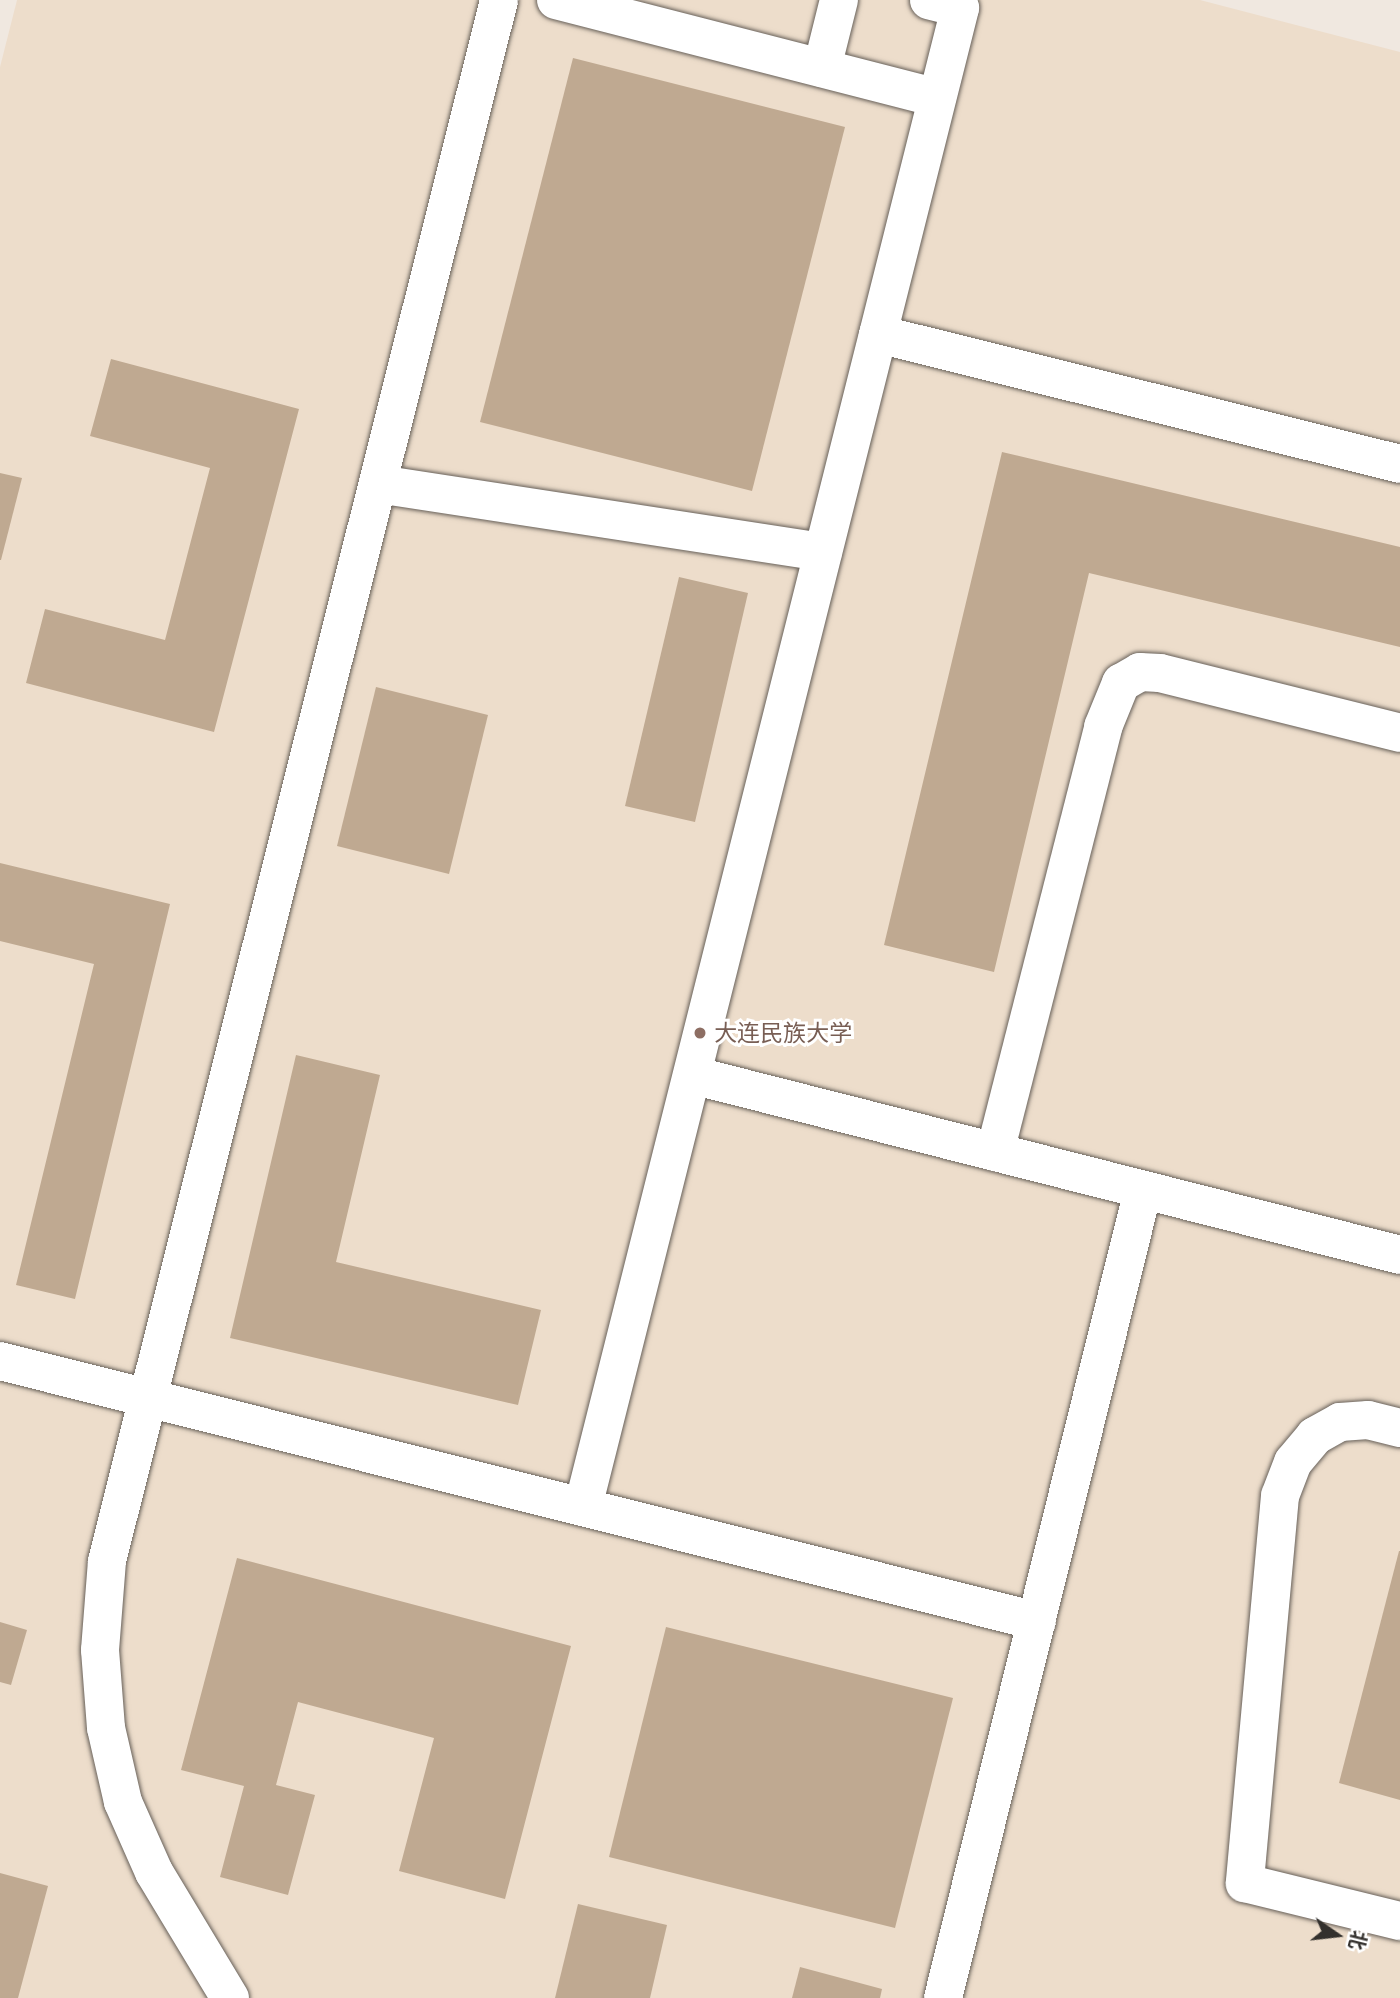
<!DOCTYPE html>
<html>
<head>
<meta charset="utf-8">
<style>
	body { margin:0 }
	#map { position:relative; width:1400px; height:1998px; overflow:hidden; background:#f0e8e0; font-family:Arial,"Noto Sans SC",sans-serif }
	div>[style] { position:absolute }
	.education>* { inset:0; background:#edddcb }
	.building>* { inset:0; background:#bfa991 }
	.roads { filter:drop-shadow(0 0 2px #676059) drop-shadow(0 0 2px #676059) }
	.street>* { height:38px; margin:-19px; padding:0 19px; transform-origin:19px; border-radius:19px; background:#fff }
	.dots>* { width:19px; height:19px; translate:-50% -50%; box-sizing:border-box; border:4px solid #fff; border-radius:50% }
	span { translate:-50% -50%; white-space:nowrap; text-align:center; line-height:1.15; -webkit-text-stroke:6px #fff; paint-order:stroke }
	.education-label { font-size:23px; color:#785e54 }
	.left { translate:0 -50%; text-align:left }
	.north { position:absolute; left:1302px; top:1900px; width:70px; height:70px; -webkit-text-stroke:5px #fff; paint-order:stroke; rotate:104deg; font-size:19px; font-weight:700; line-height:28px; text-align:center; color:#33302d }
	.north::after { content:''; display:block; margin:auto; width:24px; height:32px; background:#33302d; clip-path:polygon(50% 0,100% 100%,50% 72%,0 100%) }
</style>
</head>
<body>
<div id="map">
	<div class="education">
		<i style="clip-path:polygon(17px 0,1200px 0,1400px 52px,1400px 1998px,0 1998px,0 67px)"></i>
	</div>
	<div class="building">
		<i style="clip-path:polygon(573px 58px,845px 127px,752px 491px,480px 422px)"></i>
		<i style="clip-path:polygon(111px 359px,299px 409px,214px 732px,26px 683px,45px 609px,165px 640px,210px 468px,90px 436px)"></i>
		<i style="clip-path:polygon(1002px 452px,1400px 547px,1400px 647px,1089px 573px,994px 972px,884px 945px)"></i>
		<i style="clip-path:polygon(0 473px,22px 478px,1px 560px,0 560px)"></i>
		<i style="clip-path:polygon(679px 577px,748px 593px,695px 822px,625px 806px)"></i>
		<i style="clip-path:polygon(376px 687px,488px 715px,449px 874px,337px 846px)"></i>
		<i style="clip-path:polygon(0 863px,170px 904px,75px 1299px,16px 1285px,94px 964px,0 941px)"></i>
		<i style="clip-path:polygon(296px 1055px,380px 1075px,336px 1262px,541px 1310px,518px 1405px,230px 1338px)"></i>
		<i style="clip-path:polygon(1399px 1551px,1400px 1551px,1400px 1800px,1339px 1783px)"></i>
		<i style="clip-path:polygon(237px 1558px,571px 1646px,505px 1899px,399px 1871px,434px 1738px,298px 1702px,276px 1785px,315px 1795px,288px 1895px,220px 1877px,244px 1786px,181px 1770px)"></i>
		<i style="clip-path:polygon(0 1622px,27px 1630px,11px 1685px,0 1682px)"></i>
		<i style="clip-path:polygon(666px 1627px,953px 1698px,895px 1928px,609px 1857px)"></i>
		<i style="clip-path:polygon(0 1873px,48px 1886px,18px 1998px,0 1998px)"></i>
		<i style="clip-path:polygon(578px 1904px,667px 1925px,650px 1998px,555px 1998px)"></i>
		<i style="clip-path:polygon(800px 1967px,882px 1989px,880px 1998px,792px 1998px)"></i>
	</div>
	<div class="roads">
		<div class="street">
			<i style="left:556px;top:0;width:393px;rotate:14.4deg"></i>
			<i style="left:822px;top:68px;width:70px;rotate:-76deg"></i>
			<i style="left:878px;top:334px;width:538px;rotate:13.98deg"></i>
			<i style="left:378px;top:484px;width:450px;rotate:8.7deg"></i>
			<i style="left:692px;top:1075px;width:731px;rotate:14.26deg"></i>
			<i style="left:995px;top:1152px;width:439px;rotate:-75.7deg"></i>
			<i style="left:1103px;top:727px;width:48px;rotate:-67.8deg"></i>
			<i style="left:1121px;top:683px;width:22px;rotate:-30deg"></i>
			<i style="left:1140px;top:672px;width:20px;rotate:3deg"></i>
			<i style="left:1160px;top:673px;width:247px;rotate:14deg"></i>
			<i style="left:0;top:1361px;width:1069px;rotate:14.08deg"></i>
			<i style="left:1400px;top:1428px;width:33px;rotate:-166deg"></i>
			<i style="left:1368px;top:1420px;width:28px;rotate:176deg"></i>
			<i style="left:1340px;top:1422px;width:29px;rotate:151deg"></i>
			<i style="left:1315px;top:1436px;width:34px;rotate:130deg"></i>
			<i style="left:1293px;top:1462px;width:36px;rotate:111deg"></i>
			<i style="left:1280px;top:1496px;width:389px;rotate:95.2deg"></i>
			<i style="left:1245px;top:1883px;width:160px;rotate:13.8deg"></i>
			<i style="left:583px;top:1507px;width:1546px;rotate:-75.88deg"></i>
			<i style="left:960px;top:8px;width:32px;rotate:-166deg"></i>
			<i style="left:230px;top:1998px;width:147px;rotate:-121.1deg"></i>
			<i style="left:154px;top:1872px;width:77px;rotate:-113.9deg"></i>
			<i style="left:123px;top:1802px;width:76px;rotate:-102.9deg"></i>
			<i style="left:106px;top:1728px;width:78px;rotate:-94.4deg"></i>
			<i style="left:100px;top:1650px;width:89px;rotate:-85.5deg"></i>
			<i style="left:107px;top:1561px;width:1609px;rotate:-75.9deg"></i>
			<i style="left:943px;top:1998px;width:832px;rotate:-76.1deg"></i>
		</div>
	</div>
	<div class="dots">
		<i style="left:700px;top:1033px;background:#8d6e63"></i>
	</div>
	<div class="education-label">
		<span class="left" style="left:714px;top:1033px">大连民族大学</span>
	</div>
	<div class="north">北</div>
</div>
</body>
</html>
